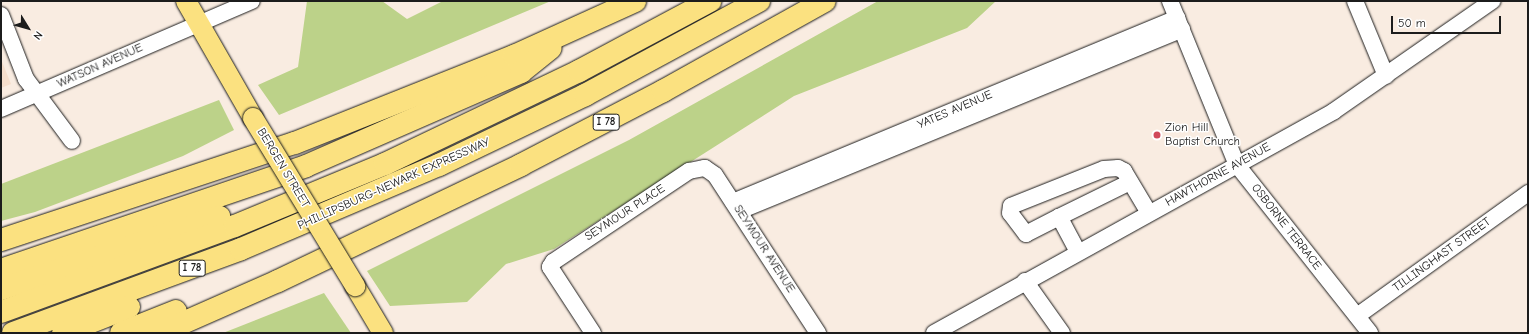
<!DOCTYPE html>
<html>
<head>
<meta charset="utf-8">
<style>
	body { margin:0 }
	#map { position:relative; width:1529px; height:334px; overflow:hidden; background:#f9ece1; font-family:"Comic Neue",sans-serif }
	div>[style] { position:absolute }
	.built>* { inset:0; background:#f5decc }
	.green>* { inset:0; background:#bcd289 }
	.roads { filter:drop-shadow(0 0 1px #1c1c1c) drop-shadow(0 0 1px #1c1c1c) }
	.minor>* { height:16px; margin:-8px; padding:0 8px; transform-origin:8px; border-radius:8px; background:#fff }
	.major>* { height:20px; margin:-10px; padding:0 10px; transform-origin:10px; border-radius:10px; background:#fbe180 }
	.highway>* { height:22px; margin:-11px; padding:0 11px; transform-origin:11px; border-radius:11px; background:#fbe180 }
	.bridges { filter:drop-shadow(0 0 1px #1c1c1c) drop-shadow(0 0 1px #1c1c1c) }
	.major-bridge>* { height:20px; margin:-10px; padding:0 10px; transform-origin:10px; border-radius:10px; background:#fbe180 }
	.dots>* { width:11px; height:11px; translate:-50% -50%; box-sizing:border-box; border:2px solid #fff; border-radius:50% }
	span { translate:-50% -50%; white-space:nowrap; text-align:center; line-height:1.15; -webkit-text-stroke:3px #fff; paint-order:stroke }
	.shield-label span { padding:1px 3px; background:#fff; border:1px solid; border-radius:3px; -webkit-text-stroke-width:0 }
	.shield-label { font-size:11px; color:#1c1c1c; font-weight:700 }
	.street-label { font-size:12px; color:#1c1c1c }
	.poi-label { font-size:12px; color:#1c1c1c }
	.left { translate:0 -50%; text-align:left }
	.frame { position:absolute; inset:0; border:2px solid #1c1c1c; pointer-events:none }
	.north { position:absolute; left:8px; top:8px; width:40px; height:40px; -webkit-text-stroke:3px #fff; paint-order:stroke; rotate:127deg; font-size:11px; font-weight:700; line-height:16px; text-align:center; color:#1c1c1c }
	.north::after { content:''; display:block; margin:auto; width:14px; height:18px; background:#1c1c1c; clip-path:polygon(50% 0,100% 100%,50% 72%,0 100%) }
	.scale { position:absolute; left:1391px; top:16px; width:110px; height:18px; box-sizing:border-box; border:2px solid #1c1c1c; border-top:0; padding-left:5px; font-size:12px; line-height:14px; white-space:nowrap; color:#1c1c1c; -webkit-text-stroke:3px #fff; paint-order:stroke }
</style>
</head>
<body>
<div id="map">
	<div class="built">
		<i style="clip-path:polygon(1px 59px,11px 84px,1px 88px)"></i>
	</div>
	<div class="green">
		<i style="clip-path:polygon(307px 1px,382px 1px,407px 19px,443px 1px,551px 1px,279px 115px,258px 85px,298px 67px)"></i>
		<i style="clip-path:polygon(878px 1px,996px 1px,967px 28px,794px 96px,554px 249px,506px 264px,467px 302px,390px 306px,367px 271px,629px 140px)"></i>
		<i style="clip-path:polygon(219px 100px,234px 130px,183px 156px,35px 212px,1px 221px,1px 184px)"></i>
		<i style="clip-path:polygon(324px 293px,351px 333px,223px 333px)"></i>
	</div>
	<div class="roads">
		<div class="minor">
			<i style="left:1170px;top:1px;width:177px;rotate:67.8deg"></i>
			<i style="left:1237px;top:165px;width:214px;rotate:51.6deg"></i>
			<i style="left:1355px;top:1px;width:81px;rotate:67.5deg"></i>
			<i style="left:1px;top:15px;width:69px;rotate:68.7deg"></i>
			<i style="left:26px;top:79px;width:77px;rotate:53.4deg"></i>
			<i style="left:1px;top:109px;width:273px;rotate:-23.3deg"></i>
			<i style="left:733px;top:202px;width:481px;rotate:-22.5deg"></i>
			<i style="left:739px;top:211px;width:479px;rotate:-22.3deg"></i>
			<i style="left:1059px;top:217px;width:79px;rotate:-26.2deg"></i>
			<i style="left:1078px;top:252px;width:40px;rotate:-118deg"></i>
			<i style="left:1059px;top:217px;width:37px;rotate:153deg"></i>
			<i style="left:1026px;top:234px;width:26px;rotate:-127deg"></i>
			<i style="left:1010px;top:213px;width:7px;rotate:-82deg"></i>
			<i style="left:1011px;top:206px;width:100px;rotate:-21.7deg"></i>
			<i style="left:1104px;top:169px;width:14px;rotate:-4deg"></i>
			<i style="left:1118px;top:168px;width:7px;rotate:27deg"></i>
			<i style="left:1124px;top:171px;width:49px;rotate:59.2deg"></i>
			<i style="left:1025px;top:281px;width:64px;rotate:54.6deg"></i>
			<i style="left:1357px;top:316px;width:211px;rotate:-35.7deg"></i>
			<i style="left:593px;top:333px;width:79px;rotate:-123.1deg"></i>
			<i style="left:550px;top:267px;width:6px;rotate:-59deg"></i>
			<i style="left:553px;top:262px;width:164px;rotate:-33.8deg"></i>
			<i style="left:689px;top:171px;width:16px;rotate:-11deg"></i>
			<i style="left:705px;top:168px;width:12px;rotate:35deg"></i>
			<i style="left:715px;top:175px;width:189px;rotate:56.9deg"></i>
			<i style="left:934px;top:333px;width:457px;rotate:-29deg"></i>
			<i style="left:1334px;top:111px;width:193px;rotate:-34.8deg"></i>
		</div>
		<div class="major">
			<i style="left:186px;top:1px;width:135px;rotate:60.2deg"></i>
			<i style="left:355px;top:286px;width:55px;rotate:59.2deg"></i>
		</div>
		<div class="highway">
			<i style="left:1px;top:240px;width:310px;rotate:-18.3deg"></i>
			<i style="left:295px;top:143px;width:236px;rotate:-21.7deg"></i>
			<i style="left:514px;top:56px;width:133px;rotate:-24.4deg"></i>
			<i style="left:1px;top:270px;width:322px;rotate:-18.8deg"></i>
			<i style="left:306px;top:166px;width:235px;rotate:-23.6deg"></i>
			<i style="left:521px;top:72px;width:38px;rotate:-39deg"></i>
			<i style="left:1px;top:289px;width:230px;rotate:-18.3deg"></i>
			<i style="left:1px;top:312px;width:249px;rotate:-20.2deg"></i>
			<i style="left:235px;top:226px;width:162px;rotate:-22.5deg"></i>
			<i style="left:385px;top:164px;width:215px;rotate:-25.6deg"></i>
			<i style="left:579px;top:71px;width:149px;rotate:-28.1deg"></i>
			<i style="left:13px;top:333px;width:243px;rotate:-20.2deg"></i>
			<i style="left:241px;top:249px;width:215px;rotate:-23deg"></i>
			<i style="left:439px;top:165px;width:162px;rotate:-25.6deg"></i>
			<i style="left:585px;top:95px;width:198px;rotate:-28.4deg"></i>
			<i style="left:63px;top:333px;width:71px;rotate:-21.5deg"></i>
			<i style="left:121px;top:333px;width:59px;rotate:-21.8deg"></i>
			<i style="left:160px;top:333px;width:129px;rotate:-23.8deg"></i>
			<i style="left:278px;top:281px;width:269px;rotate:-25.5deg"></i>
			<i style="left:521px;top:165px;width:160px;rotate:-27.5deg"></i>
			<i style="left:663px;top:91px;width:185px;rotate:-29.1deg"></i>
		</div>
	</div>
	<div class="bridges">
		<div class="major-bridge">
			<i style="left:253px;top:118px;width:197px;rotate:58.7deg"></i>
		</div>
	</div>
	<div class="dots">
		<i style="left:1157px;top:135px;background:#d1495b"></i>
	</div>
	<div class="shield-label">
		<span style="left:606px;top:122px">I 78</span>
		<span style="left:192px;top:268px">I 78</span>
	</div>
	<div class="street-label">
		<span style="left:100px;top:66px;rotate:-24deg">WATSON AVENUE</span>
		<span style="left:955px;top:110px;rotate:-23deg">YATES AVENUE</span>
		<span style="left:283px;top:168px;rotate:59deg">BERGEN STREET</span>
		<span style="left:1218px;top:175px;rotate:-29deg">HAWTHORNE AVENUE</span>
		<span style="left:394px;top:184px;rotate:-24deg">PHILLIPSBURG-NEWARK EXPRESSWAY</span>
		<span style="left:625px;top:213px;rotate:-33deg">SEYMOUR PLACE</span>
		<span style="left:1286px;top:227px;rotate:52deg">OSBORNE TERRACE</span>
		<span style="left:764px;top:249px;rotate:57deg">SEYMOUR AVENUE</span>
		<span style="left:1442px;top:255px;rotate:-36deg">TILLINGHAST STREET</span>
	</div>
	<div class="poi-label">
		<span class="left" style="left:1165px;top:135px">Zion Hill<br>Baptist Church</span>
	</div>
	<div class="frame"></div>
	<div class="north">N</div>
	<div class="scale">50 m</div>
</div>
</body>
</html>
